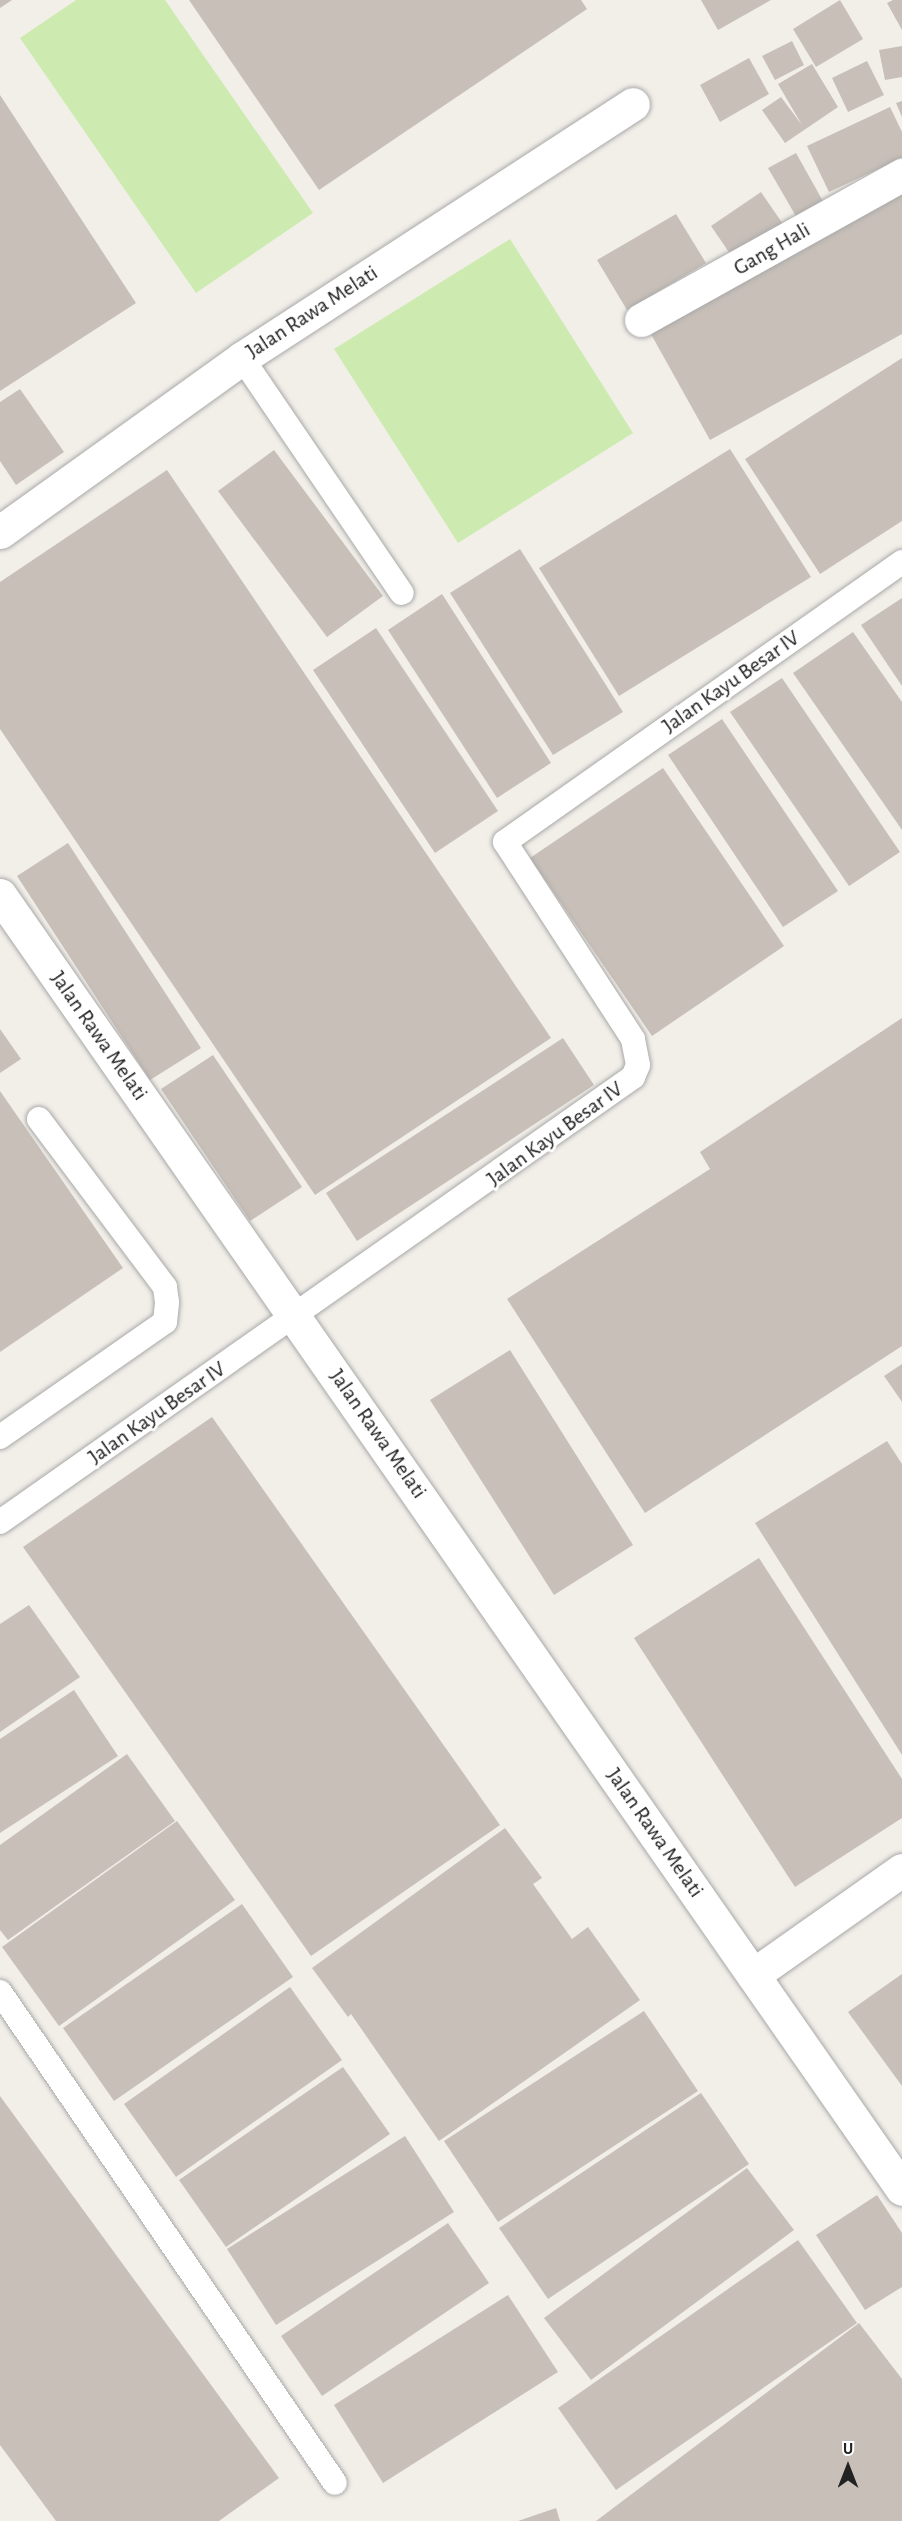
<!DOCTYPE html>
<html>
<head>
<meta charset="utf-8">
<style>
	body { margin:0 }
	#map { position:relative; width:902px; height:2521px; overflow:hidden; background:#f2efe9; font-family:"Alegreya Sans",sans-serif }
	div>[style] { position:absolute }
	.grass>* { inset:0; background:#cdebb0 }
	.building>* { inset:0; background:#c7bfb8 }
	.roads { filter:drop-shadow(0 0 2px #a9a9a9) drop-shadow(0 0 2px #a9a9a9) }
	.lane>* { height:24px; margin:-12px; padding:0 12px; transform-origin:12px; border-radius:12px; background:#fff }
	.street>* { height:33px; margin:-16.5px; padding:0 16.5px; transform-origin:16.5px; border-radius:16.5px; background:#fff }
	span { translate:-50% -50%; white-space:nowrap; text-align:center; line-height:1.15; -webkit-text-stroke:6px #fff; paint-order:stroke }
	.street-label { font-size:22px; color:#222 }
	.north { position:absolute; left:818px; top:2437px; width:60px; height:60px; -webkit-text-stroke:4px #fff; paint-order:stroke; rotate:0deg; font-size:16px; font-weight:700; line-height:24px; text-align:center; color:#222 }
	.north::after { content:''; display:block; margin:auto; width:21px; height:27px; background:#222; clip-path:polygon(50% 0,100% 100%,50% 72%,0 100%) }
</style>
</head>
<body>
<div id="map">
	<div class="grass">
		<i style="clip-path:polygon(76px 0,165px 0,313px 213px,196px 293px,20px 38px)"></i>
		<i style="clip-path:polygon(510px 239px,633px 433px,458px 543px,334px 349px)"></i>
	</div>
	<div class="building">
		<i style="clip-path:polygon(0 0,12px 0,0 8px)"></i>
		<i style="clip-path:polygon(189px 0,581px 0,587px 9px,319px 190px)"></i>
		<i style="clip-path:polygon(701px 0,771px 0,718px 30px)"></i>
		<i style="clip-path:polygon(840px 0,863px 39px,816px 67px,793px 29px)"></i>
		<i style="clip-path:polygon(893px 0,902px 0,902px 30px,887px 3px)"></i>
		<i style="clip-path:polygon(792px 41px,804px 65px,775px 80px,762px 56px)"></i>
		<i style="clip-path:polygon(902px 46px,902px 77px,885px 80px,879px 50px)"></i>
		<i style="clip-path:polygon(749px 58px,769px 94px,720px 122px,700px 85px)"></i>
		<i style="clip-path:polygon(867px 61px,884px 95px,848px 112px,832px 78px)"></i>
		<i style="clip-path:polygon(812px 64px,838px 107px,785px 143px,762px 110px,781px 97px,802px 125px,778px 84px)"></i>
		<i style="clip-path:polygon(0 95px,136px 303px,0 391px)"></i>
		<i style="clip-path:polygon(902px 101px,902px 117px,896px 103px)"></i>
		<i style="clip-path:polygon(890px 107px,902px 132px,902px 158px,829px 192px,807px 146px)"></i>
		<i style="clip-path:polygon(796px 153px,824px 203px,797px 218px,768px 168px)"></i>
		<i style="clip-path:polygon(902px 186px,902px 334px,710px 440px,647px 327px)"></i>
		<i style="clip-path:polygon(761px 192px,785px 227px,735px 261px,711px 226px)"></i>
		<i style="clip-path:polygon(676px 214px,706px 263px,627px 310px,597px 260px)"></i>
		<i style="clip-path:polygon(902px 358px,902px 521px,820px 574px,745px 459px)"></i>
		<i style="clip-path:polygon(20px 389px,64px 452px,16px 485px,0 461px,0 402px)"></i>
		<i style="clip-path:polygon(730px 449px,811px 577px,619px 696px,539px 568px)"></i>
		<i style="clip-path:polygon(274px 450px,383px 596px,327px 637px,218px 491px)"></i>
		<i style="clip-path:polygon(167px 470px,551px 1038px,315px 1195px,0 729px,0 582px)"></i>
		<i style="clip-path:polygon(520px 549px,623px 712px,553px 755px,450px 593px)"></i>
		<i style="clip-path:polygon(442px 594px,551px 763px,497px 798px,388px 630px)"></i>
		<i style="clip-path:polygon(902px 598px,902px 686px,861px 625px)"></i>
		<i style="clip-path:polygon(376px 628px,498px 811px,435px 853px,313px 670px)"></i>
		<i style="clip-path:polygon(853px 632px,902px 702px,902px 830px,793px 673px)"></i>
		<i style="clip-path:polygon(782px 678px,900px 852px,849px 886px,730px 712px)"></i>
		<i style="clip-path:polygon(722px 719px,838px 891px,783px 927px,668px 755px)"></i>
		<i style="clip-path:polygon(663px 768px,784px 946px,652px 1036px,530px 858px)"></i>
		<i style="clip-path:polygon(68px 843px,201px 1048px,150px 1080px,17px 876px)"></i>
		<i style="clip-path:polygon(902px 1018px,902px 1346px,645px 1513px,507px 1299px,710px 1169px,700px 1152px)"></i>
		<i style="clip-path:polygon(0 1029px,21px 1059px,0 1073px)"></i>
		<i style="clip-path:polygon(563px 1038px,594px 1085px,357px 1241px,326px 1193px)"></i>
		<i style="clip-path:polygon(213px 1055px,302px 1187px,250px 1221px,161px 1089px)"></i>
		<i style="clip-path:polygon(0 1091px,123px 1268px,0 1352px)"></i>
		<i style="clip-path:polygon(510px 1350px,633px 1545px,554px 1595px,430px 1400px)"></i>
		<i style="clip-path:polygon(902px 1364px,902px 1402px,884px 1376px)"></i>
		<i style="clip-path:polygon(212px 1417px,500px 1825px,311px 1956px,23px 1547px)"></i>
		<i style="clip-path:polygon(887px 1441px,902px 1464px,902px 1755px,755px 1523px)"></i>
		<i style="clip-path:polygon(759px 1558px,902px 1779px,902px 1818px,795px 1887px,634px 1638px)"></i>
		<i style="clip-path:polygon(29px 1605px,80px 1677px,0 1732px,0 1624px)"></i>
		<i style="clip-path:polygon(74px 1690px,118px 1756px,0 1833px,0 1739px)"></i>
		<i style="clip-path:polygon(127px 1754px,175px 1821px,8px 1940px,0 1930px,0 1845px)"></i>
		<i style="clip-path:polygon(177px 1821px,235px 1900px,59px 2026px,2px 1947px)"></i>
		<i style="clip-path:polygon(505px 1828px,542px 1878px,533px 1884px,572px 1939px,588px 1927px,640px 2000px,439px 2141px,351px 2014px,348px 2017px,312px 1968px)"></i>
		<i style="clip-path:polygon(242px 1904px,293px 1977px,114px 2101px,63px 2028px)"></i>
		<i style="clip-path:polygon(902px 1974px,902px 2086px,848px 2012px)"></i>
		<i style="clip-path:polygon(290px 1987px,342px 2060px,176px 2177px,124px 2104px)"></i>
		<i style="clip-path:polygon(644px 2011px,698px 2091px,498px 2222px,444px 2141px)"></i>
		<i style="clip-path:polygon(343px 2067px,390px 2134px,226px 2247px,179px 2180px)"></i>
		<i style="clip-path:polygon(701px 2093px,749px 2164px,548px 2299px,499px 2228px)"></i>
		<i style="clip-path:polygon(0 2096px,279px 2478px,219px 2521px,56px 2521px,0 2445px)"></i>
		<i style="clip-path:polygon(405px 2136px,454px 2212px,276px 2325px,227px 2249px)"></i>
		<i style="clip-path:polygon(747px 2168px,794px 2230px,591px 2380px,544px 2318px)"></i>
		<i style="clip-path:polygon(877px 2195px,902px 2233px,902px 2287px,865px 2310px,816px 2235px)"></i>
		<i style="clip-path:polygon(448px 2223px,489px 2283px,322px 2396px,281px 2336px)"></i>
		<i style="clip-path:polygon(798px 2240px,857px 2323px,616px 2490px,558px 2408px)"></i>
		<i style="clip-path:polygon(508px 2295px,558px 2372px,383px 2483px,334px 2405px)"></i>
		<i style="clip-path:polygon(859px 2323px,902px 2379px,902px 2521px,596px 2521px)"></i>
		<i style="clip-path:polygon(556px 2508px,560px 2521px,518px 2521px)"></i>
	</div>
	<div class="roads">
		<div class="lane">
			<i style="left:242px;top:358px;width:284px;rotate:55.8deg"></i>
			<i style="left:0;top:1437px;width:201px;rotate:-34.9deg"></i>
			<i style="left:165px;top:1322px;width:20px;rotate:-84deg"></i>
			<i style="left:167px;top:1302px;width:15px;rotate:-98deg"></i>
			<i style="left:165px;top:1287px;width:210px;rotate:-126.9deg"></i>
			<i style="left:0;top:1522px;width:774px;rotate:-35.11deg"></i>
			<i style="left:633px;top:1077px;width:13px;rotate:-67deg"></i>
			<i style="left:638px;top:1065px;width:26px;rotate:-101deg"></i>
			<i style="left:633px;top:1039px;width:235px;rotate:-123deg"></i>
			<i style="left:505px;top:842px;width:486px;rotate:-35.2deg"></i>
			<i style="left:0;top:1992px;width:594px;rotate:55.7deg"></i>
		</div>
		<div class="street">
			<i style="left:641px;top:320px;width:299px;rotate:-29.1deg"></i>
			<i style="left:0;top:532px;width:298px;rotate:-35.7deg"></i>
			<i style="left:242px;top:358px;width:466px;rotate:-33deg"></i>
			<i style="left:0;top:895px;width:1577px;rotate:55.12deg"></i>
			<i style="left:753px;top:1975px;width:182px;rotate:-35.2deg"></i>
		</div>
	</div>
	<div class="street-label">
		<span style="left:772px;top:249px;rotate:-30deg">Gang Hali</span>
		<span style="left:312px;top:312px;rotate:-33deg">Jalan Rawa Melati</span>
		<span style="left:731px;top:682px;rotate:-35deg">Jalan Kayu Besar IV</span>
		<span style="left:99px;top:1036px;rotate:55deg">Jalan Rawa Melati</span>
		<span style="left:555px;top:1134px;rotate:-36deg">Jalan Kayu Besar IV</span>
		<span style="left:157px;top:1413px;rotate:-35deg">Jalan Kayu Besar IV</span>
		<span style="left:378px;top:1434px;rotate:55deg">Jalan Rawa Melati</span>
		<span style="left:655px;top:1833px;rotate:55deg">Jalan Rawa Melati</span>
	</div>
	<div class="north">U</div>
</div>
</body>
</html>
